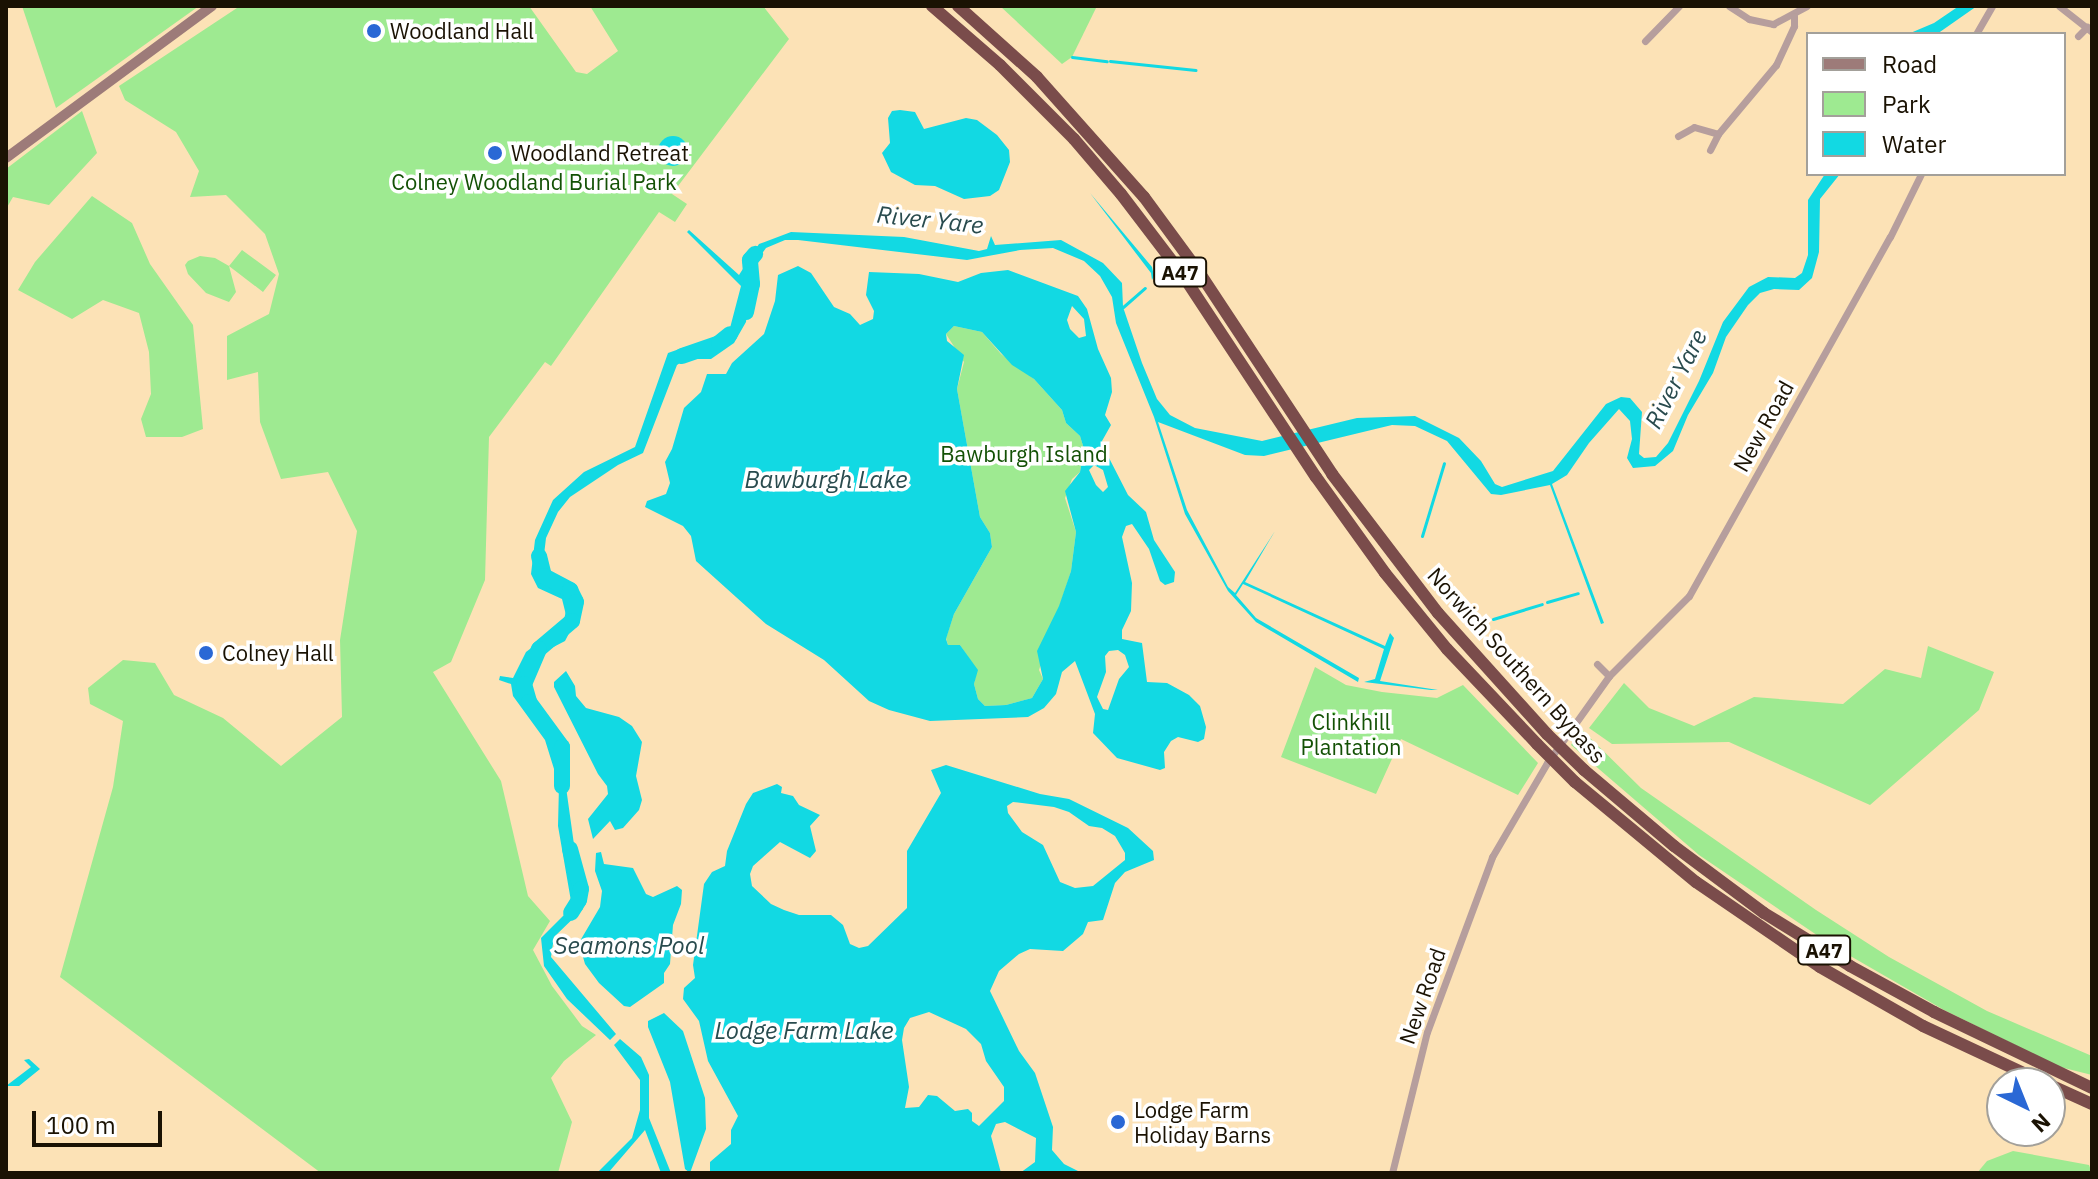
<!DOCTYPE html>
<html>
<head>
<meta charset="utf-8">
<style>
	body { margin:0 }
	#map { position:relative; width:2098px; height:1179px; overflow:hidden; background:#fce2b6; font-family:"IBM Plex Sans",sans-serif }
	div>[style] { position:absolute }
	.green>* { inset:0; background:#9eea91 }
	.water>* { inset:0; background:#12d9e3 }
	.round { border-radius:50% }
	.stream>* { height:3px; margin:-1.5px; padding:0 1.5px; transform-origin:1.5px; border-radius:1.5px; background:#12d9e3 }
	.river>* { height:16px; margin:-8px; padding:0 8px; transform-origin:8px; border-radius:8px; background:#12d9e3 }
	.street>* { height:7px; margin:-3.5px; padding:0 3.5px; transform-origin:3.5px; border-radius:3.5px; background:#b69e9d }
	.secondary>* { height:10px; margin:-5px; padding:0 5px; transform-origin:5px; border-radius:5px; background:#9d7b79 }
	.highway>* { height:12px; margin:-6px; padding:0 6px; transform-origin:6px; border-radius:6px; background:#7a4c4b }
	.highway-bridge>* { height:12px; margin:-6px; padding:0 6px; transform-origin:6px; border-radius:6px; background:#7a4c4b }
	.dots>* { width:22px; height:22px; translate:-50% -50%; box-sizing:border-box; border:4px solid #fff; border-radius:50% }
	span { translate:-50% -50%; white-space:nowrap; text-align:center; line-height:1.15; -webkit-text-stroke:7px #fff; paint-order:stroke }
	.shield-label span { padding:2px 6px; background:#fff; border:2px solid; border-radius:6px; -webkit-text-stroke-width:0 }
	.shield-label { font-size:20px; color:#1a1203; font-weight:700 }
	.poi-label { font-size:22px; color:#1a1203 }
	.left { translate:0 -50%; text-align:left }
	.park-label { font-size:22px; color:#135105 }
	.street-label { font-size:22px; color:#1a1203 }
	.water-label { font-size:24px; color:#294b4e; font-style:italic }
	.frame { position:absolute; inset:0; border:8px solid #1a1203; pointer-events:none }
	.legend { position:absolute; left:1806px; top:32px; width:260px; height:144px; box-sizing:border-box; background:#fff; border:2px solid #a3a09a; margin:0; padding:10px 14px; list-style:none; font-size:24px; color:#1a1203 }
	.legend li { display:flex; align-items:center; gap:16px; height:40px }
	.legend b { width:40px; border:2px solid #a3a09a }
	.north { position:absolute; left:1986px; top:1067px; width:80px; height:80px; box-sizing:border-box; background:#fff; border:2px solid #a3a09a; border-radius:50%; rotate:137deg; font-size:22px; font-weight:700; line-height:32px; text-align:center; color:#1a1203 }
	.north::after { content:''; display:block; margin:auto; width:28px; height:36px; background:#2a68d5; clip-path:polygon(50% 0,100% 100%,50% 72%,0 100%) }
	.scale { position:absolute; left:32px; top:1111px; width:130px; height:36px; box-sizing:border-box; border:4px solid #1a1203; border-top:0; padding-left:10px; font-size:24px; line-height:28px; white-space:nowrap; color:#1a1203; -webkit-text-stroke:6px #fff; paint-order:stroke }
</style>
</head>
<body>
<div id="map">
	<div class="green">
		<i style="clip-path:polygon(22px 6px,199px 6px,56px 108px)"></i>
		<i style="clip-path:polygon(240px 6px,529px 6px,576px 72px,587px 74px,618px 51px,590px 6px,763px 6px,789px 39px,672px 194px,687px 204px,675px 222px,659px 212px,551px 366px,545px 362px,489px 437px,485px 580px,451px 662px,433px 672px,501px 781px,528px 896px,550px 921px,533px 950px,552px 986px,582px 1026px,596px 1035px,564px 1061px,551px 1078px,572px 1122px,558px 1173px,321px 1173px,60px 977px,113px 787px,123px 721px,90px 704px,88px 688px,123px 660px,155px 663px,174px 695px,223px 718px,281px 766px,342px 717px,340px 640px,357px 531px,328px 472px,281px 479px,260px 422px,258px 372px,227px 380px,227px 336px,269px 314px,279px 274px,265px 234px,226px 195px,190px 197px,199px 171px,176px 132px,125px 100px,119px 86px)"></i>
		<i style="clip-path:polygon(1000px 6px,1097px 6px,1072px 57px,1062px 64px)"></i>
		<i style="clip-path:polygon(82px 111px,97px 153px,49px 205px,13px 197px,6px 209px,6px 169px)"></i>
		<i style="clip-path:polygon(92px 196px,132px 223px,150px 264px,193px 325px,203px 429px,182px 437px,146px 437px,141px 419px,151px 394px,149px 352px,139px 313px,103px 300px,72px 319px,18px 290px,35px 262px)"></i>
		<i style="clip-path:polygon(242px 250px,276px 275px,263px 292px,229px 266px,236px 292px,229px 302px,206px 293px,188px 274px,185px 265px,188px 261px,200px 256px,215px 258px,229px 266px)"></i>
		<i style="clip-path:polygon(954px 326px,982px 332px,1001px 354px,1034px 379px,1062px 410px,1066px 423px,1080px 436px,1084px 449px,1080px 472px,1072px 479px,1065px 498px,1076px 532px,1071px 571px,1039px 670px,1043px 679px,1032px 698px,1006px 705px,985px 706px,978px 699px,974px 684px,977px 670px,960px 645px,948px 645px,946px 638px,954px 614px,992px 547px,990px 533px,980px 517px,957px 389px,964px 362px,946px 334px)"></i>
		<i style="clip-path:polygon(1928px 646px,1994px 672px,1979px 710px,1870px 805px,1729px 742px,1612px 744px,1589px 728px,1624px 683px,1649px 708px,1694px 726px,1754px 697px,1843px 704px,1885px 669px,1921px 678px)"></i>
		<i style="clip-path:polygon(1315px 667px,1346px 685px,1382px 692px,1437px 698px,1463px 685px,1538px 763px,1518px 795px,1401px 739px,1376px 794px,1281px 757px)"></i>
		<i style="clip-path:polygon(1581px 729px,1641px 788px,1816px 910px,1889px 957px,1987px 1011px,2092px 1056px,2092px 1075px,2060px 1067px,1944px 1010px,1833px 946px,1699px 855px,1571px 745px)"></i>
		<i style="clip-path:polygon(2013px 1151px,2089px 1165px,2092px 1173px,1977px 1173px,1987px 1161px)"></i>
	</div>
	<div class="water">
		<i style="clip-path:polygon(1959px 6px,1977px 6px,1937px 34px,1908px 34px,1934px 23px)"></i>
		<i style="clip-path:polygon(900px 110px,915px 112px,924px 129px,966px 118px,977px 120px,997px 135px,1009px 150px,1010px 162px,999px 190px,990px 196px,964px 199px,935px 186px,915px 185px,891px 172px,882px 153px,890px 143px,888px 118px,892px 111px)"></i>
		<i class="round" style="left:658px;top:136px;width:30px;height:30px"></i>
		<i style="clip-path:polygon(1825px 174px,1840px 174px,1820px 199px,1819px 252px,1812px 278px,1799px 290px,1774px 289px,1760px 293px,1748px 305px,1726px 337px,1713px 373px,1688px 415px,1673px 451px,1655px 466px,1633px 468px,1627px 458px,1632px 439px,1630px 421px,1619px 409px,1589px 443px,1567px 475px,1552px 484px,1604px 623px,1601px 624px,1550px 485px,1501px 495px,1491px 494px,1447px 441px,1415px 426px,1392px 425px,1264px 456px,1245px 455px,1158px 422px,1187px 510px,1228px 587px,1235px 593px,1275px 531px,1245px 582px,1385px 646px,1390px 633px,1394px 638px,1380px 681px,1438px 690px,1431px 690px,1364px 682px,1375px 679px,1384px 649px,1243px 584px,1236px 595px,1256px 618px,1359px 678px,1358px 682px,1256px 622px,1228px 591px,1185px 514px,1154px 417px,1116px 323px,1112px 297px,1100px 276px,1084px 261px,1053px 248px,1020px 250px,967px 260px,798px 240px,785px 240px,766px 248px,752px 267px,746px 322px,734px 343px,711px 359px,686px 359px,677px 365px,643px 453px,618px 465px,570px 497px,558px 512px,546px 538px,542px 572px,573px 595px,577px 618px,565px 641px,540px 654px,527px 676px,523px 692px,551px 726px,560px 744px,583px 909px,554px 937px,551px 957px,616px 1034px,610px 1040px,567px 999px,544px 966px,541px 938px,572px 907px,558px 826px,559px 785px,545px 740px,513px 696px,511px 684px,499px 680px,500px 676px,513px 678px,526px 652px,547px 636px,557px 635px,566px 615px,562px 599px,538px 588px,531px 574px,535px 540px,553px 500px,584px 472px,635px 447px,668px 353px,685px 347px,711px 346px,730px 328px,741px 286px,687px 232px,689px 230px,739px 275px,759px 244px,791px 232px,904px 237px,979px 251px,987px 249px,991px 236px,995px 245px,1061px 240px,1103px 263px,1122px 283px,1123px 307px,1142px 363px,1157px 399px,1170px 415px,1195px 428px,1262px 441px,1357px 418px,1415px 416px,1459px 438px,1481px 461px,1495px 484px,1502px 487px,1553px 471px,1606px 404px,1621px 397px,1630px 398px,1642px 412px,1639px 454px,1644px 458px,1656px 457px,1668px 443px,1699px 381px,1723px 322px,1749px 287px,1768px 277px,1795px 278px,1802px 273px,1808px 255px,1808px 200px)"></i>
		<i style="clip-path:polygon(1090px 193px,1152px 267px,1154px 276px,1152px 280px,1151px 273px)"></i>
		<i style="clip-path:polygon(evenodd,798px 266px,811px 273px,834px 307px,850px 314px,860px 325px,873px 319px,874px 311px,866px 295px,869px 272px,919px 274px,958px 282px,981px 273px,1008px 270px,1078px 296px,1087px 309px,1098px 349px,1111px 378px,1112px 392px,1105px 415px,1111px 425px,1102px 441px,1107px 454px,1128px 495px,1146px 512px,1154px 540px,1175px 572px,1174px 582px,1165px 585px,1160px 581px,1149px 549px,1132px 524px,1126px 526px,1122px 537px,1132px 583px,1131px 611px,1122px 630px,1122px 639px,1142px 643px,1147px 682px,1167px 683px,1189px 695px,1200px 706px,1206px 727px,1204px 739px,1198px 742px,1178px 737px,1171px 741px,1164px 752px,1165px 768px,1160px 770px,1117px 758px,1093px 733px,1095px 714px,1075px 661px,1062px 672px,1056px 694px,1044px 708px,1028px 717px,930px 721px,889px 710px,869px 701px,824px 660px,766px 624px,696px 561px,691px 536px,683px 526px,645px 507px,647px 501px,666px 494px,670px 483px,665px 462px,672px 449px,684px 408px,701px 392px,707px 374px,726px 374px,732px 363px,764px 334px,775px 301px,778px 275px,798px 266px,1072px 306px,1084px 319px,1086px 336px,1079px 338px,1070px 329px,1067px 320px,1072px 306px,798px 266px,954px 326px,982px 332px,1012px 365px,1034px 379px,1062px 410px,1066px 423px,1080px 436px,1084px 449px,1080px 472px,1065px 491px,1076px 532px,1071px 571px,1059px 606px,1037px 651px,1043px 679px,1032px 698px,1006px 705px,985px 706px,978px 699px,974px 684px,978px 670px,960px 645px,948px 645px,946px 639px,954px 614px,992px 547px,990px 533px,980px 517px,957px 389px,964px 355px,947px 341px,946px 334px,954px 326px,798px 266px,1094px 465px,1103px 470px,1108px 487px,1103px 492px,1096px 485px,1089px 470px,1094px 465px,798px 266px,1118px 650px,1125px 655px,1129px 667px,1119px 679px,1108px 710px,1103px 709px,1097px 697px,1106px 672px,1105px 656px,1109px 651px,1118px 650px)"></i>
		<i style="clip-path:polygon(566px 671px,575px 686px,576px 696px,586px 708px,619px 717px,632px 726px,642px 742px,636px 776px,642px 800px,639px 810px,623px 828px,615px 830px,610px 821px,593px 839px,588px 819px,608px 794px,607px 786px,598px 774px,554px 687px,554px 682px)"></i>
		<i style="clip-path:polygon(evenodd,946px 765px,1040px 794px,1069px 799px,1128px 828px,1153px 851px,1154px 860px,1125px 872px,1115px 883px,1103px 920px,1088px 922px,1083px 934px,1063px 951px,1030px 949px,1019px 954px,999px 971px,990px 991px,1019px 1051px,1035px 1073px,1053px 1127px,1052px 1150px,1064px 1164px,1082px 1173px,1020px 1173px,1035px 1162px,1036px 1138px,1005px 1122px,996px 1124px,991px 1136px,1001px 1173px,710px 1173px,710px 1162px,731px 1144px,731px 1130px,738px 1116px,708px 1061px,699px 1021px,683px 999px,684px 988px,695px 978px,693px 965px,704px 884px,712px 872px,725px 866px,727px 851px,746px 804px,753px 793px,777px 784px,782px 787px,781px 793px,793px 796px,799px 805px,820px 815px,810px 826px,816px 851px,810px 858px,780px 842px,753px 866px,750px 874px,752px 886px,771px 904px,784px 910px,799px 915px,831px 915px,843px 925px,850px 944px,859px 948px,868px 946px,907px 908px,907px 851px,941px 793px,931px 770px,946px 765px,1013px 802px,1054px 807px,1069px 812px,1089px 826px,1102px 828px,1115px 836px,1125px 853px,1125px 860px,1093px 886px,1075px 888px,1060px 882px,1043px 845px,1022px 832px,1008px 813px,1007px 806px,1013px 802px,946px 765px,929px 1012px,966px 1029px,981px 1044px,986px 1061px,1004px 1087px,1004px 1101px,979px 1126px,972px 1121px,972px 1113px,968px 1109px,955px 1111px,937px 1096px,928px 1095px,919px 1107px,905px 1108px,909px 1087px,902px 1040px,904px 1028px,910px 1018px,929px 1012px)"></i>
		<i style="clip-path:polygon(601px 852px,604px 864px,633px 868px,646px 894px,653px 897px,677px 886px,682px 890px,681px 904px,673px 925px,670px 964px,664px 973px,664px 983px,630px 1007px,624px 1006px,599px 983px,585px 964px,581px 950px,580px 941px,600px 907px,602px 891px,595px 871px,596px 853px)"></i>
		<i style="clip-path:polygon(664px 1013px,683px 1031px,705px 1098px,706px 1129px,690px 1173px,685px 1169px,670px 1082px,648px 1027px,648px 1021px)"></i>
		<i style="clip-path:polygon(620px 1039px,641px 1057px,649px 1075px,649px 1118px,671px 1173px,661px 1173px,645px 1130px,608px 1173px,597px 1173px,632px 1138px,640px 1110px,640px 1080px,614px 1045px)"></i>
		<i style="clip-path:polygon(29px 1059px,40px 1069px,19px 1086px,6px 1086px,31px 1067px,24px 1060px)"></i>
	</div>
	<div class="stream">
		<i style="left:1072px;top:57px;width:35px;rotate:7deg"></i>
		<i style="left:1110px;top:61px;width:86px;rotate:6deg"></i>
		<i style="left:1123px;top:307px;width:29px;rotate:-41deg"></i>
		<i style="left:1422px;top:536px;width:76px;rotate:-73.2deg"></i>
		<i style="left:1547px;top:602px;width:32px;rotate:-16deg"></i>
		<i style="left:1493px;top:619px;width:51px;rotate:-17deg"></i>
	</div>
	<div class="river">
		<i style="left:746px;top:312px;width:29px;rotate:-78deg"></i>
		<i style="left:752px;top:284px;width:24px;rotate:-95deg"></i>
		<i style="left:750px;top:260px;width:8px;rotate:-50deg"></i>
		<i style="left:682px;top:356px;width:39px;rotate:-19deg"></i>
		<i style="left:719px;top:343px;width:14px;rotate:-39deg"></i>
		<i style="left:539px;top:556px;width:21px;rotate:76deg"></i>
		<i style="left:544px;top:576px;width:30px;rotate:28deg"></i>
		<i style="left:570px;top:590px;width:13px;rotate:63deg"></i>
		<i style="left:576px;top:602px;width:19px;rotate:102deg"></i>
		<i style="left:572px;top:621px;width:43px;rotate:139.7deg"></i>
		<i style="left:539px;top:649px;width:38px;rotate:113deg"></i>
		<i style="left:524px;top:684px;width:19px;rotate:74deg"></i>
		<i style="left:529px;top:702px;width:56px;rotate:53.7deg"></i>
		<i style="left:562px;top:747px;width:39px;rotate:90deg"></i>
		<i style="left:570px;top:849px;width:41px;rotate:74.6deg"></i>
		<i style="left:581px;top:889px;width:11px;rotate:100deg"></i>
		<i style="left:579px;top:900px;width:15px;rotate:122deg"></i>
	</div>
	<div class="street">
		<i style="left:1729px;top:6px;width:24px;rotate:33deg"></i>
		<i style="left:1749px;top:19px;width:25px;rotate:12deg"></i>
		<i style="left:1773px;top:24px;width:38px;rotate:-28deg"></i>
		<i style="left:2059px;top:6px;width:42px;rotate:38.2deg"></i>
		<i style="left:1976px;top:34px;width:32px;rotate:-60deg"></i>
		<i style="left:2078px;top:36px;width:13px;rotate:-45deg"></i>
		<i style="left:1645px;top:41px;width:49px;rotate:-45.8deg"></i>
		<i style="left:1678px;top:136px;width:18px;rotate:-29deg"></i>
		<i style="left:1694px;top:127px;width:25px;rotate:16deg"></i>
		<i style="left:1718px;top:134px;width:90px;rotate:-50deg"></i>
		<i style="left:1776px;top:65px;width:43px;rotate:-65.2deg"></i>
		<i style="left:1794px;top:26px;width:10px;rotate:-90deg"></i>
		<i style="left:1710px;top:150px;width:18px;rotate:-63deg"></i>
		<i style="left:1597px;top:664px;width:17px;rotate:45deg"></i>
		<i style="left:1392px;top:1173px;width:145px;rotate:-76.1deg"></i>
		<i style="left:1427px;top:1032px;width:187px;rotate:-69.6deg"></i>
		<i style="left:1492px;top:857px;width:109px;rotate:-59.7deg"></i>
		<i style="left:1547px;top:763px;width:107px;rotate:-54.5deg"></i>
		<i style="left:1609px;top:676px;width:113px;rotate:-45deg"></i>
		<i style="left:1689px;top:596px;width:411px;rotate:-60.8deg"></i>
		<i style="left:1890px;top:237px;width:70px;rotate:-63.8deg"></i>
	</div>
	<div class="secondary">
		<i style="left:6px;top:158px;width:256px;rotate:-36.4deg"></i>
	</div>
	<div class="highway">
		<i style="left:932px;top:6px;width:90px;rotate:40.9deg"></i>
		<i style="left:1000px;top:65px;width:105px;rotate:45deg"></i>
		<i style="left:1074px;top:139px;width:72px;rotate:49.5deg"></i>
		<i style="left:1121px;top:194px;width:101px;rotate:52.7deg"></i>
		<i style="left:1182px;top:274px;width:243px;rotate:56.6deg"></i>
		<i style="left:1316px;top:477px;width:118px;rotate:54.3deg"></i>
		<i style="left:1385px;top:573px;width:98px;rotate:50.8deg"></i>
		<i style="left:1447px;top:649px;width:131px;rotate:46.5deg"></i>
		<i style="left:958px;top:6px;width:106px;rotate:41.9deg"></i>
		<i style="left:1037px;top:77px;width:161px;rotate:48.3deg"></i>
		<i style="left:1144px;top:197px;width:93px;rotate:53.7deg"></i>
		<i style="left:1199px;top:272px;width:242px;rotate:56.6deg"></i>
		<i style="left:1332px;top:474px;width:175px;rotate:52.7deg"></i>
		<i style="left:1438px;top:613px;width:163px;rotate:48deg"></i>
		<i style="left:1584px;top:770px;width:118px;rotate:40.2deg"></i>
		<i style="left:1674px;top:846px;width:112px;rotate:36.7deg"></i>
		<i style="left:1764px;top:913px;width:101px;rotate:31.6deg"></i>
		<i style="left:1850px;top:966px;width:96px;rotate:28.7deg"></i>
		<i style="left:1934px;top:1012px;width:175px;rotate:25.7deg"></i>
		<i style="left:1575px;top:782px;width:157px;rotate:39.6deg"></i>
		<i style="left:1696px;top:882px;width:150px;rotate:34.4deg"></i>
		<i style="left:1820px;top:967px;width:119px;rotate:29.8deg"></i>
		<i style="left:1923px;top:1026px;width:135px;rotate:25deg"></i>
		<i style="left:2050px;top:1085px;width:46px;rotate:24.3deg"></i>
	</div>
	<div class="highway-bridge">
		<i style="left:1547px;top:734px;width:52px;rotate:44.2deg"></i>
		<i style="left:1537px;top:744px;width:54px;rotate:45deg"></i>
	</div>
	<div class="dots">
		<i style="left:374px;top:31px;background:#2a68d5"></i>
		<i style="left:495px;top:153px;background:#2a68d5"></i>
		<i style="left:206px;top:653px;background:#2a68d5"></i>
		<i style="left:1118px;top:1122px;background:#2a68d5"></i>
	</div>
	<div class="shield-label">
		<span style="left:1180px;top:272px">A47</span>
		<span style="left:1824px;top:950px">A47</span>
	</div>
	<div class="poi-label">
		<span class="left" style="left:390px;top:31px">Woodland Hall</span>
		<span class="left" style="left:511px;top:153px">Woodland Retreat</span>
		<span class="left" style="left:222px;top:653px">Colney Hall</span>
		<span class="left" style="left:1134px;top:1122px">Lodge Farm<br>Holiday Barns</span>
	</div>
	<div class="park-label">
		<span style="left:534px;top:182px">Colney Woodland Burial Park</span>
		<span style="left:1024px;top:454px">Bawburgh Island</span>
		<span style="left:1351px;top:734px">Clinkhill<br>Plantation</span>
	</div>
	<div class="street-label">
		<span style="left:1763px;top:426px;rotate:-61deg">New Road</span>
		<span style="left:1517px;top:665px;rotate:48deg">Norwich Southern Bypass</span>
		<span style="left:1422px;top:996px;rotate:-71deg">New Road</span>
	</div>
	<div class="water-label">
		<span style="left:930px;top:220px;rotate:6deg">River Yare</span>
		<span style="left:1676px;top:379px;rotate:-63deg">River Yare</span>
		<span style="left:826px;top:480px">Bawburgh Lake</span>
		<span style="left:629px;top:946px">Seamons Pool</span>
		<span style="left:804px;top:1031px">Lodge Farm Lake</span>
	</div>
	<div class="frame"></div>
	<ul class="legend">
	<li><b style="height:10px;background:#9d7b79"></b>Road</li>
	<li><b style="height:22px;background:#9eea91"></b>Park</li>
	<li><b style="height:22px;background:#12d9e3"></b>Water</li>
	</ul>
	<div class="north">N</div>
	<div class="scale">100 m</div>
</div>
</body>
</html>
